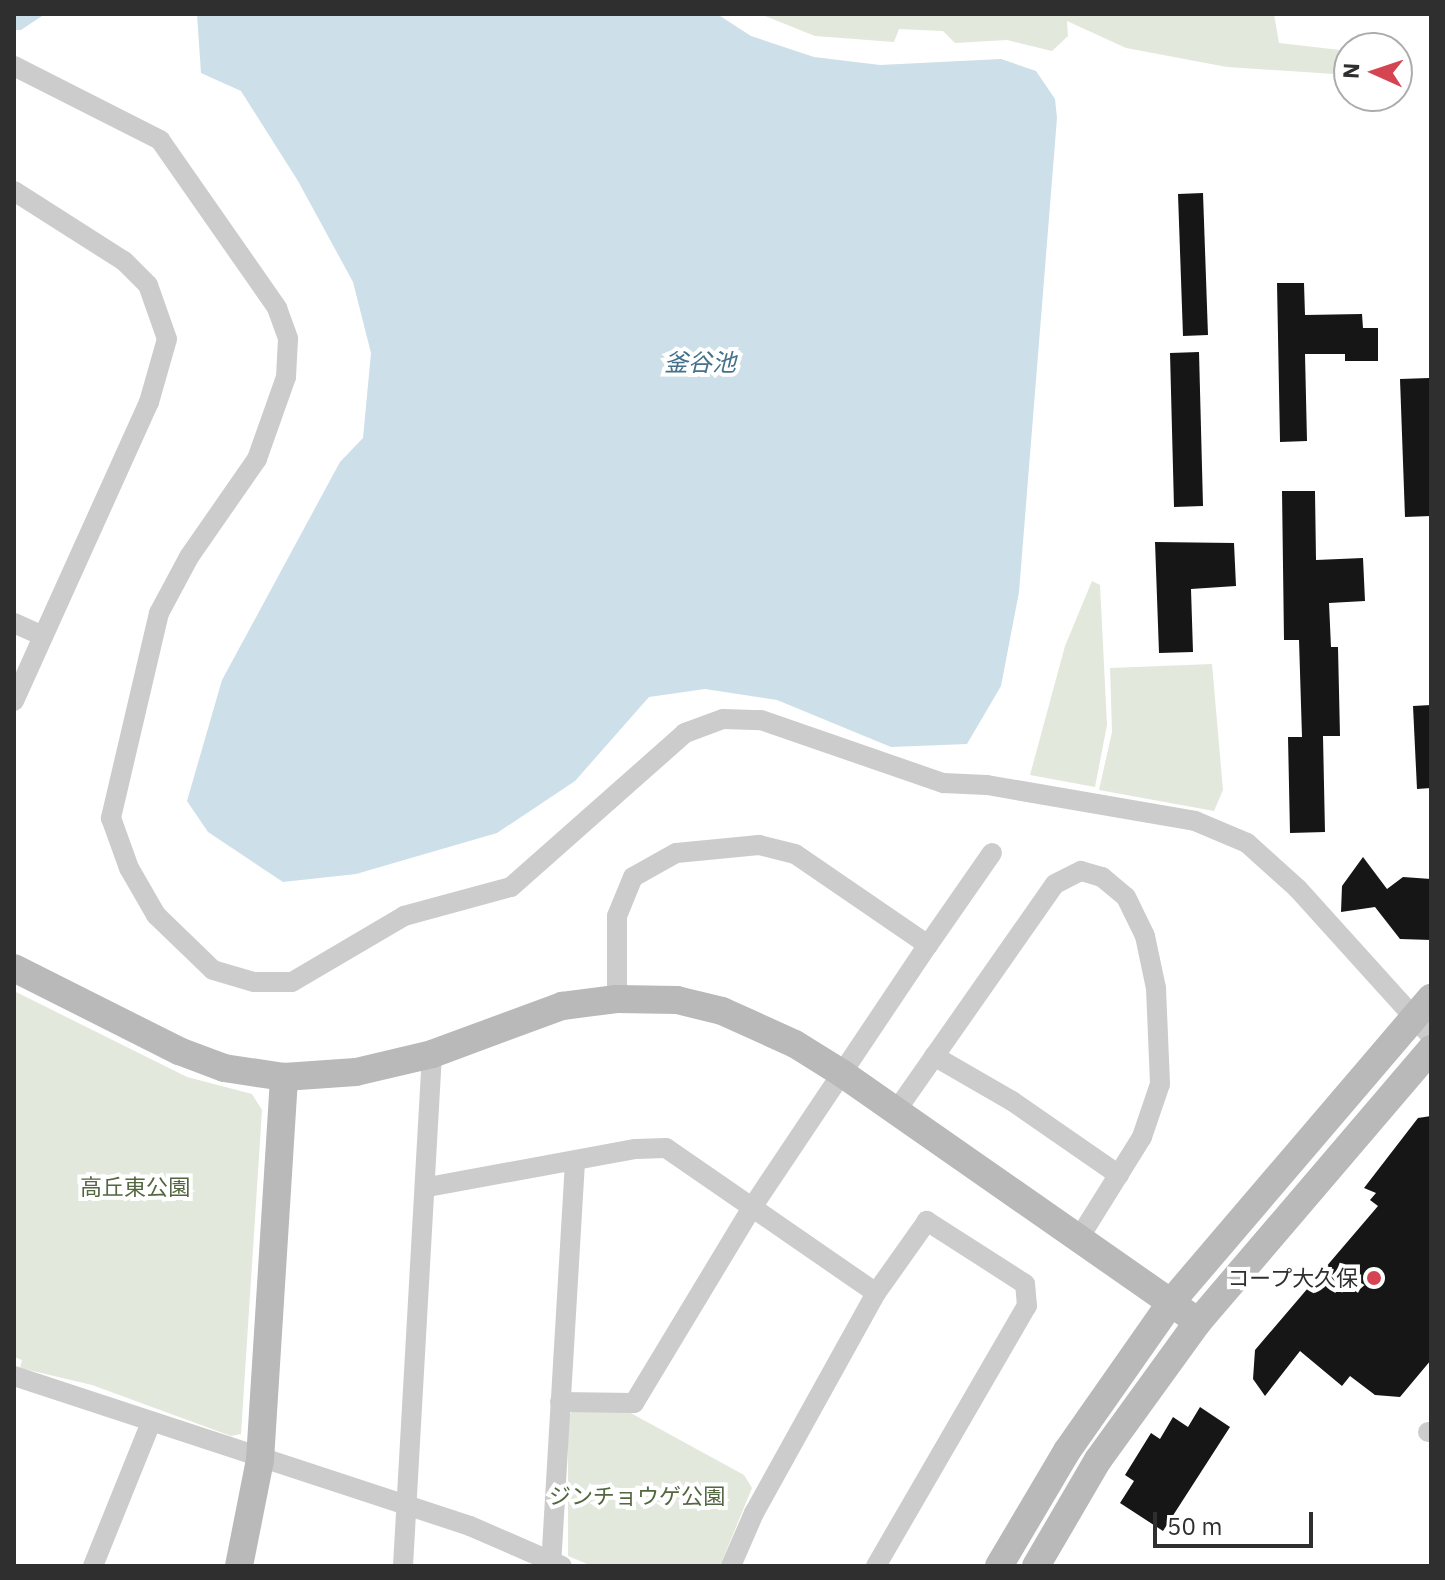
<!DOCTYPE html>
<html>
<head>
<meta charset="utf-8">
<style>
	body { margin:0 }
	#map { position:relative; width:1445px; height:1580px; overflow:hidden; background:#fff; font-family:"IBM Plex Sans","Noto Sans JP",sans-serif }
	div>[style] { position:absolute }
	.green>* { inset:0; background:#e3e8dc }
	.water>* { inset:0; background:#cddfe9 }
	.building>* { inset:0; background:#161616 }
	.street>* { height:20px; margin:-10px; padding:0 10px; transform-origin:10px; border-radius:10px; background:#ccc }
	.secondary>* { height:28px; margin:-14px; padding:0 14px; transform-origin:14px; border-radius:14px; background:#b9b9b9 }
	.dots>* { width:22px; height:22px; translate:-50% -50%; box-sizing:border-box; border:4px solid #fff; border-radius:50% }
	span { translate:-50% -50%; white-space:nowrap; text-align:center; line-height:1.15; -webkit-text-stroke:8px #fff; paint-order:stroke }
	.park-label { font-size:22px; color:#536741 }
	.poi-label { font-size:22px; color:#2f2f2f }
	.right { translate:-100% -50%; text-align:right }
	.water-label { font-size:24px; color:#45718a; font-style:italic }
	.frame { position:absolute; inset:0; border:16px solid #2f2f2f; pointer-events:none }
	.north { position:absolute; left:1333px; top:32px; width:80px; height:80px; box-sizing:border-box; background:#fff; border:2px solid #acacac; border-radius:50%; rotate:273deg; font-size:22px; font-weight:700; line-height:32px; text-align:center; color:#2f2f2f }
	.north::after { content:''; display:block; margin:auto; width:28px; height:36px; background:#d44451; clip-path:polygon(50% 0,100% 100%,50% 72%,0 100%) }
	.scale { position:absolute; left:1153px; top:1512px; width:160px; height:36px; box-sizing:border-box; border:4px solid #2f2f2f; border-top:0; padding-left:10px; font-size:24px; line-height:28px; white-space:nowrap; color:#2f2f2f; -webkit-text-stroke:6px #fff; paint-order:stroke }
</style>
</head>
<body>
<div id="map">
	<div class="green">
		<i style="clip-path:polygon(760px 14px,1274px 14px,1279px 43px,1349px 51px,1349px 75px,1227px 67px,1126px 48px,1067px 21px,1068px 36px,1052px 51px,1007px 40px,955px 43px,943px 31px,899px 29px,894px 42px,815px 36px)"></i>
		<i style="clip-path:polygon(1092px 581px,1100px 585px,1107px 725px,1095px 787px,1030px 775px,1065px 646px)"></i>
		<i style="clip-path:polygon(1212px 664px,1223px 790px,1214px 811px,1099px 790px,1112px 732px,1110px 668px)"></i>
		<i style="clip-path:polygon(14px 991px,187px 1077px,252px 1094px,262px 1110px,241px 1434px,231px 1436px,92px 1385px,20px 1368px,22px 1360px,14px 1357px)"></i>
		<i style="clip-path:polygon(575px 1407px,627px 1411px,744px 1475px,752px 1488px,720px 1566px,592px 1566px,568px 1556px,568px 1417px)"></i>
	</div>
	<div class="water">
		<i style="clip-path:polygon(14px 14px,45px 14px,21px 30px,14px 30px)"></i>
		<i style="clip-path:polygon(197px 14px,717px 14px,751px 36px,814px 57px,880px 65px,1001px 59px,1036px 71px,1055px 99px,1057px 118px,1019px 592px,1001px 686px,967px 744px,891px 747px,777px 700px,705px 689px,649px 697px,575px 781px,497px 833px,356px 874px,283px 882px,208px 832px,187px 801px,222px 680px,340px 462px,363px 438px,371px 353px,353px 282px,298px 181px,241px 91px,201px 73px)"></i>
	</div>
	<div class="building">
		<i style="clip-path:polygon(1203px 193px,1208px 335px,1183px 336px,1178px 194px)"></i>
		<i style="clip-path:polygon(1277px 283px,1304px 283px,1305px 315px,1362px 314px,1363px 328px,1378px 328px,1378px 361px,1345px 361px,1345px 354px,1305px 354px,1307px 441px,1280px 442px)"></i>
		<i style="clip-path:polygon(1199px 352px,1203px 506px,1174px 507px,1170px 353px)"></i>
		<i style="clip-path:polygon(1429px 378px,1431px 516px,1405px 517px,1400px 379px)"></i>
		<i style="clip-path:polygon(1282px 491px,1315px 491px,1316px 560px,1363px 558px,1365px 601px,1329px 603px,1331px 647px,1338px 647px,1340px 736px,1323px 736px,1325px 832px,1290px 833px,1288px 737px,1302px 737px,1299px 640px,1284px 640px)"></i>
		<i style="clip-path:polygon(1155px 542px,1234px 543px,1236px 586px,1191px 589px,1193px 652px,1159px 653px)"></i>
		<i style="clip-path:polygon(1431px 705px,1431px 788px,1417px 789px,1413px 706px)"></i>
		<i style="clip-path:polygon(1363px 857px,1387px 889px,1403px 877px,1431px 879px,1431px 940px,1400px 939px,1375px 907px,1341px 912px,1342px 886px)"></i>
		<i style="clip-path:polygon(1431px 1116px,1431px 1360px,1400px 1397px,1375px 1395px,1350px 1376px,1342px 1386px,1300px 1351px,1265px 1396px,1253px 1379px,1255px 1350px,1378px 1206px,1370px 1200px,1376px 1193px,1364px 1188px,1418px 1118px)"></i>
		<i style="clip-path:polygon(1200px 1407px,1230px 1427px,1163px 1531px,1120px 1503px,1134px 1481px,1125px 1475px,1151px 1433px,1160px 1439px,1173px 1417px,1188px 1427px)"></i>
	</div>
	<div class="street">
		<i style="left:14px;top:66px;width:164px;rotate:26.9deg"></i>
		<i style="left:160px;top:140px;width:205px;rotate:55.1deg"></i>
		<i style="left:277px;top:308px;width:33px;rotate:70deg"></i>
		<i style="left:288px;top:339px;width:38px;rotate:93deg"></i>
		<i style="left:286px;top:377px;width:87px;rotate:109.5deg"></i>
		<i style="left:257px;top:459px;width:119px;rotate:124.8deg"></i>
		<i style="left:189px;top:557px;width:64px;rotate:118.2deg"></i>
		<i style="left:159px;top:613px;width:211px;rotate:103.2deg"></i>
		<i style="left:111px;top:818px;width:53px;rotate:70.2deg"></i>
		<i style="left:129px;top:868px;width:54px;rotate:60.1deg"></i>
		<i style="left:156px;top:915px;width:79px;rotate:44deg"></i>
		<i style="left:213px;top:970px;width:43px;rotate:16.3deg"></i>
		<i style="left:254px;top:982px;width:38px"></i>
		<i style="left:292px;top:982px;width:130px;rotate:-30.5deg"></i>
		<i style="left:404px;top:916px;width:111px;rotate:-15.2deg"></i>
		<i style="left:511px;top:887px;width:232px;rotate:-41.5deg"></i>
		<i style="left:685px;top:733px;width:40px;rotate:-20.2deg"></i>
		<i style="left:723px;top:719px;width:38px;rotate:2deg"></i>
		<i style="left:761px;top:720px;width:193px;rotate:19.1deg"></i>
		<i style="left:943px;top:783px;width:44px;rotate:2.6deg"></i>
		<i style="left:987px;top:785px;width:211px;rotate:9.8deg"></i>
		<i style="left:1195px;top:821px;width:56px;rotate:22.9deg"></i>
		<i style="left:1247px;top:843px;width:69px;rotate:42deg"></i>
		<i style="left:1298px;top:889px;width:198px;rotate:47.9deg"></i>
		<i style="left:14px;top:191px;width:130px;rotate:32.5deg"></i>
		<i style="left:124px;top:261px;width:34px;rotate:45deg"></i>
		<i style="left:148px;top:285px;width:57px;rotate:70.6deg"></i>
		<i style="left:167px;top:339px;width:66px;rotate:105.9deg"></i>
		<i style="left:149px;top:402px;width:328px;rotate:114.3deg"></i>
		<i style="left:14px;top:623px;width:32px;rotate:24deg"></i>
		<i style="left:928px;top:945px;width:112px;rotate:-55.2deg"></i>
		<i style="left:934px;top:1056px;width:90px;rotate:30deg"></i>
		<i style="left:1012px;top:1101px;width:130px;rotate:34.7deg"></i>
		<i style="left:896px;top:1111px;width:277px;rotate:-55deg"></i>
		<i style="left:1055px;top:884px;width:29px;rotate:-27deg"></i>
		<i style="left:1081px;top:871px;width:22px;rotate:16deg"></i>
		<i style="left:1102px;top:877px;width:31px;rotate:40deg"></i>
		<i style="left:1126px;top:897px;width:43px;rotate:64deg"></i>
		<i style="left:1145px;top:936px;width:53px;rotate:78.1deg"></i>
		<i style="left:1156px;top:988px;width:96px;rotate:87.6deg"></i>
		<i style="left:1160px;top:1084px;width:56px;rotate:108.8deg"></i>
		<i style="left:1142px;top:1137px;width:115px;rotate:121.9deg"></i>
		<i style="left:428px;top:1187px;width:211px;rotate:-10.4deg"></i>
		<i style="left:636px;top:1149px;width:30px;rotate:-2deg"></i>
		<i style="left:666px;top:1148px;width:255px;rotate:34.6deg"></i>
		<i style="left:876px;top:1293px;width:252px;rotate:119deg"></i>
		<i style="left:754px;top:1513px;width:58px;rotate:113.5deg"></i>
		<i style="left:14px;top:1376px;width:480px;rotate:18.2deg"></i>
		<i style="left:470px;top:1526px;width:100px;rotate:23.5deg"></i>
		<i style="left:560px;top:1402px;width:74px;rotate:0.8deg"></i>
		<i style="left:634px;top:1403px;width:230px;rotate:-58.9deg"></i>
		<i style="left:753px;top:1206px;width:314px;rotate:-56.2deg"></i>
		<i style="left:928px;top:945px;width:161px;rotate:-145.6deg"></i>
		<i style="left:795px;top:854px;width:37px;rotate:-166deg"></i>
		<i style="left:759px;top:845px;width:83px;rotate:174.5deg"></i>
		<i style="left:676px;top:853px;width:49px;rotate:150.8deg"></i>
		<i style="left:633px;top:877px;width:42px;rotate:112.3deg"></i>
		<i style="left:617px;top:916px;width:83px;rotate:90deg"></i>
		<i style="left:1428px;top:1432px;width:3px"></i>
		<i style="left:93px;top:1566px;width:152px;rotate:-68deg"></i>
		<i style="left:403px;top:1566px;width:513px;rotate:-86.76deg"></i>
		<i style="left:551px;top:1566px;width:405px;rotate:-86.6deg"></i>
		<i style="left:876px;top:1566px;width:301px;rotate:-59.9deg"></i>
		<i style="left:1027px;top:1306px;width:22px;rotate:-95deg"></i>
		<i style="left:1025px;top:1284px;width:117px;rotate:-147.3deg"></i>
		<i style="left:927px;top:1221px;width:88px;rotate:125.3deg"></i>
	</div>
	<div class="secondary">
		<i style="left:14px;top:968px;width:185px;rotate:26.7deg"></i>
		<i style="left:179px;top:1051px;width:48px;rotate:20.7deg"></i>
		<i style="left:224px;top:1068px;width:61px;rotate:8.5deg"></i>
		<i style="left:284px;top:1077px;width:72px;rotate:-4deg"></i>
		<i style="left:356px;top:1072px;width:78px;rotate:-13.3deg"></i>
		<i style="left:432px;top:1054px;width:139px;rotate:-20.3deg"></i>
		<i style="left:562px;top:1006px;width:55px;rotate:-7.3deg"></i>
		<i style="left:617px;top:999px;width:60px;rotate:1deg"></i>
		<i style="left:677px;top:1000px;width:46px;rotate:13.7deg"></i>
		<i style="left:722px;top:1011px;width:80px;rotate:24.3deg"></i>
		<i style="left:795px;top:1044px;width:57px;rotate:32deg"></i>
		<i style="left:843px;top:1074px;width:433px;rotate:34.9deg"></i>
		<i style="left:239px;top:1566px;width:108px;rotate:-78.8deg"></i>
		<i style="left:260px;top:1460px;width:384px;rotate:-86.4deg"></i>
		<i style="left:999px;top:1566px;width:134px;rotate:-59.4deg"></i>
		<i style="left:1067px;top:1451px;width:183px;rotate:-55deg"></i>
		<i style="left:1172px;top:1301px;width:399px;rotate:-49.5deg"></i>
		<i style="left:1036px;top:1566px;width:123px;rotate:-59.7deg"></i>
		<i style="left:1098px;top:1460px;width:170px;rotate:-54.1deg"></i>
		<i style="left:1198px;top:1322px;width:359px;rotate:-49.5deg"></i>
	</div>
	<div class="dots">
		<i style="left:1374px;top:1278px;background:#d44451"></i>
	</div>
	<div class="park-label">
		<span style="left:135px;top:1187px">高丘東公園</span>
		<span style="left:637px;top:1496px">ジンチョウゲ公園</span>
	</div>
	<div class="poi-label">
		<span class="right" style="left:1358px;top:1278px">コープ大久保</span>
	</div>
	<div class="water-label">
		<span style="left:700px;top:363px">釜谷池</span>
	</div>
	<div class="frame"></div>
	<div class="north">N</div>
	<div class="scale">50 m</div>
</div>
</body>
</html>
